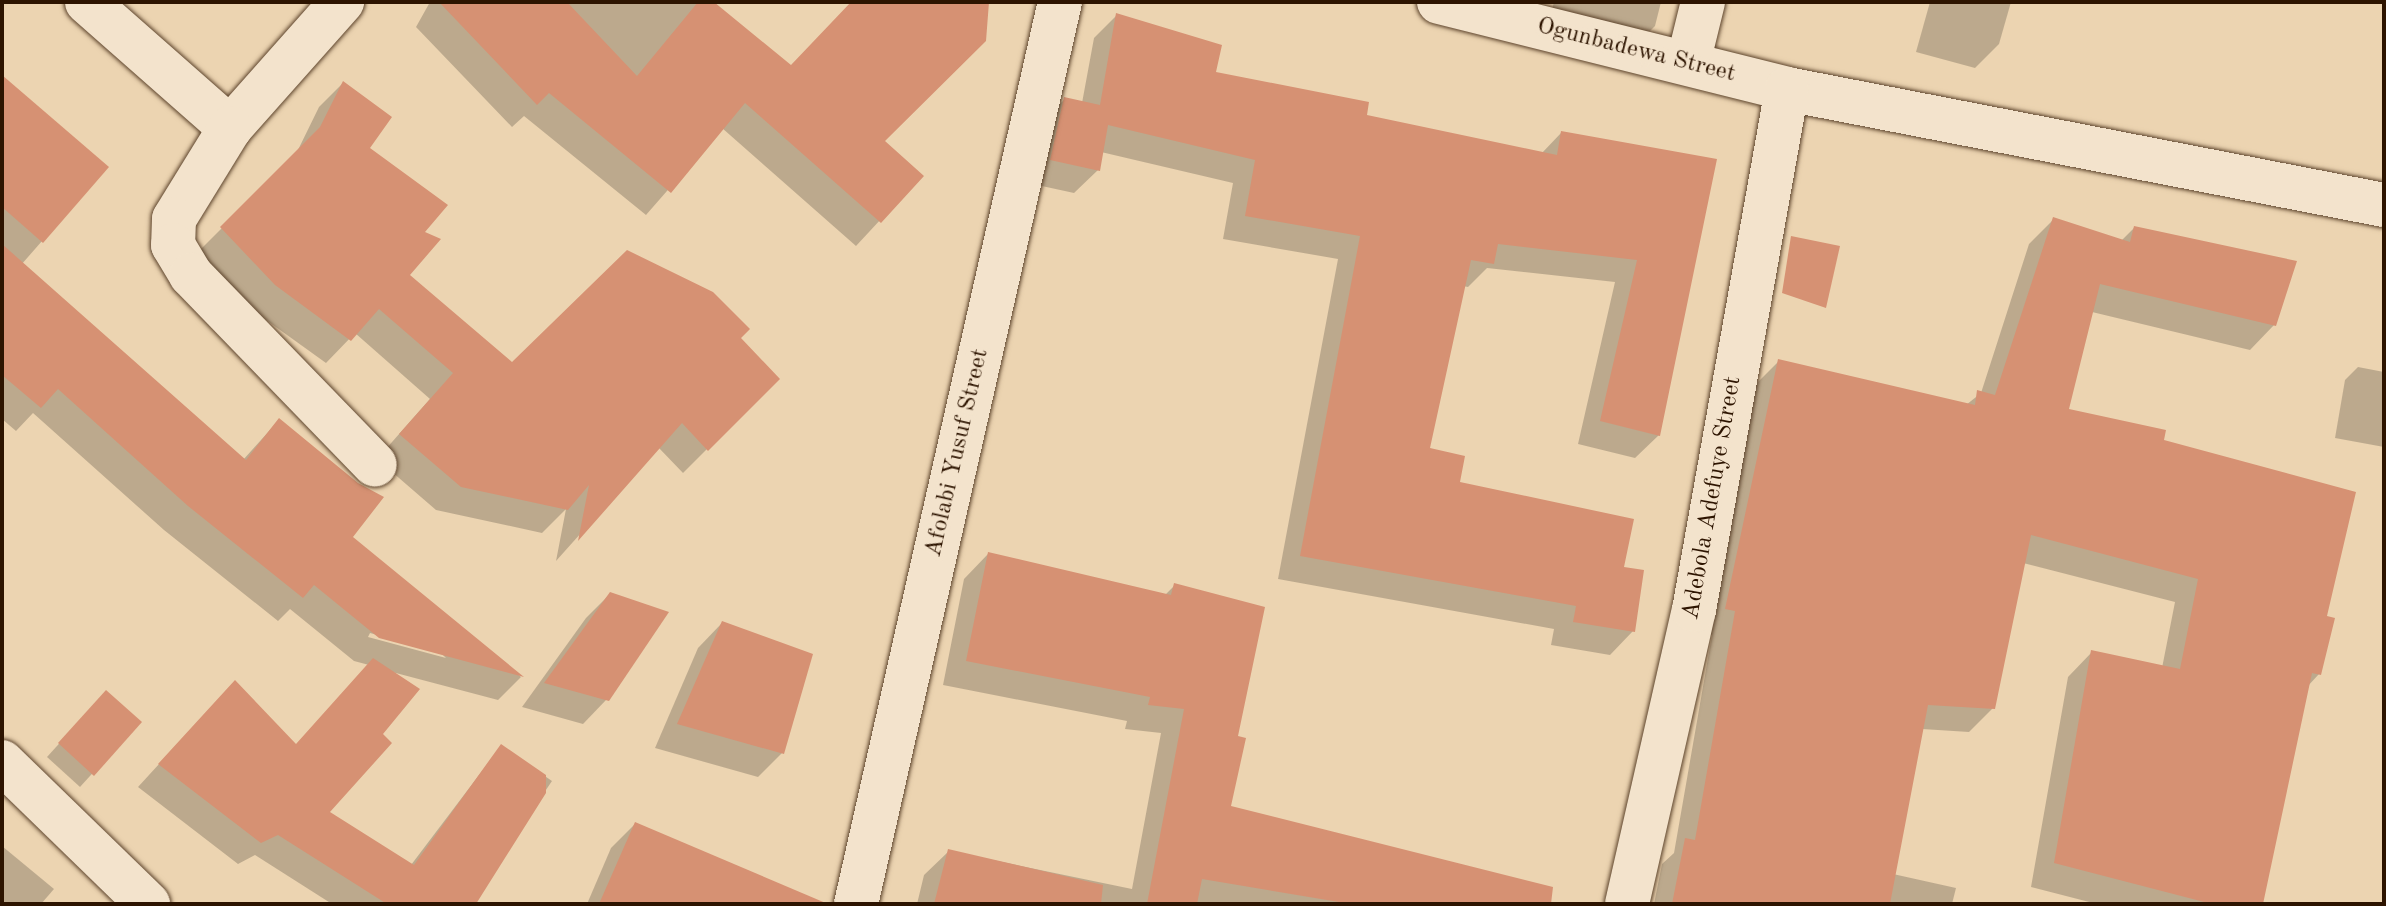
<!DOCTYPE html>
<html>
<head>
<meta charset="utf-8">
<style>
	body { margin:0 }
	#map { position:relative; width:2386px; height:906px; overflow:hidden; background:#ecd4b1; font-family:"Old Standard TT",serif }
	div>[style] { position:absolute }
	.shadow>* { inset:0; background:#0003 }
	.building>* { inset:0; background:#d69173 }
	.roads { filter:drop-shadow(0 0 2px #5d442c) drop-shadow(0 0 2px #5d442c) }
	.minor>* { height:44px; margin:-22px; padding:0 22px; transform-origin:22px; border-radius:22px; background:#f3e3cc }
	span { translate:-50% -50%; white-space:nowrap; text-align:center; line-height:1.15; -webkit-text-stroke:8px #f3e3cc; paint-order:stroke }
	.street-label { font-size:24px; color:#2d1400 }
	.frame { position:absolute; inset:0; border:4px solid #2d1400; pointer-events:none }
</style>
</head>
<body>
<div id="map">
	<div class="shadow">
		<i style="clip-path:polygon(430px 2px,711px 2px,791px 67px,853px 2px,983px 2px,882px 141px,921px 176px,856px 246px,722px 128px,646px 215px,524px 116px,512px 127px,416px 27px)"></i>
		<i style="clip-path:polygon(1554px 2px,1661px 2px,1655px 26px,1623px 58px,1545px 38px)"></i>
		<i style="clip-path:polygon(1930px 2px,2011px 2px,1999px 44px,1975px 68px,1916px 52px)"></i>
		<i style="clip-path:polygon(1117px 15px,1214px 74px,1364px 117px,1541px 154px,1561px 133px,1715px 160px,1659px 435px,1635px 458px,1578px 444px,1615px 282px,1487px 268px,1468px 287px,1463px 286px,1427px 449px,1458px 483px,1622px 568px,1633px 631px,1610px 655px,1551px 645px,1554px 629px,1278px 579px,1338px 259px,1223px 239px,1233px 183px,1101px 152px,1098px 170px,1074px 193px,1028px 183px,1041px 122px,1065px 99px,1082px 103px,1094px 38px)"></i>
		<i style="clip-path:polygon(evenodd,2px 77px,106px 168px,21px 265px,243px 460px,279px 420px,351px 538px,521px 677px,498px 700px,392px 672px,380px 734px,327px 812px,411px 865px,501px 746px,552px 781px,469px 904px,332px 904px,255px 855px,238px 864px,138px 787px,214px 704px,295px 746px,369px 665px,354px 661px,290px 609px,278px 621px,164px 530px,33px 413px,16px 431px,2px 419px,2px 77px,370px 633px,440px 652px,446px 658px,368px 637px,370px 633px)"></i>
		<i style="clip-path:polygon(343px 83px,367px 148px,422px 233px,407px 275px,512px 365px,738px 338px,777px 379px,683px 473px,658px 447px,556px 561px,566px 509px,542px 533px,436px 510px,377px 459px,430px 399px,355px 333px,326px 363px,251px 309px,198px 252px,296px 154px,319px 107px)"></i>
		<i style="clip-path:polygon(2054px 219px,2121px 241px,2134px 228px,2274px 325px,2250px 350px,2092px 312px,2067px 410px,2161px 441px,2325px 618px,2319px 674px,2307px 687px,2261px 904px,2097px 904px,2031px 887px,2068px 677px,2092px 652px,2162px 668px,2175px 602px,2023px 563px,1993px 708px,1969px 732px,1922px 729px,1893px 874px,1956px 888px,1952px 904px,1654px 904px,1662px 864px,1674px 853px,1712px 635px,1702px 633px,1755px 385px,1779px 361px,1966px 405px,1981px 393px,2029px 244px)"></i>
		<i style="clip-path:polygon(2358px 367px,2384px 372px,2384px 447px,2335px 438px,2345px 380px)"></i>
		<i style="clip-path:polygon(988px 554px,1164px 596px,1174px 586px,1235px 738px,1229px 807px,1463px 904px,917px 904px,924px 875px,949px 851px,1132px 889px,1161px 733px,1125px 729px,1127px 721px,943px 685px,964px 579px)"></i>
		<i style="clip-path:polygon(610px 594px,607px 699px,583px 724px,522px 707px,586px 618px)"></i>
		<i style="clip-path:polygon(722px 623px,782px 753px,758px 777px,655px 748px,698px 648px)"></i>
		<i style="clip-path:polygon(94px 705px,139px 722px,80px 787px,47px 757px)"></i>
		<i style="clip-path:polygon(635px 824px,779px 904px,587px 904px,611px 848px)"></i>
		<i style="clip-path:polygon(2px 846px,54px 889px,41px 904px,2px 904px)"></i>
	</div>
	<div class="building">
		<i style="clip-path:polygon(439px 2px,567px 2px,637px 76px,698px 2px,714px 2px,791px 65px,851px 2px,989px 2px,986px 41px,885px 141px,924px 176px,881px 223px,745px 103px,671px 193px,549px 93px,537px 105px)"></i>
		<i style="clip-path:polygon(1116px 13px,1222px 45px,1216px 72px,1369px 102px,1367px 115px,1557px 155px,1561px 131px,1717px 159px,1660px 436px,1600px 421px,1637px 260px,1498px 244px,1494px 264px,1471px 260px,1430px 448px,1465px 456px,1460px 482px,1634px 519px,1624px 567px,1644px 570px,1635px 632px,1573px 622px,1576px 606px,1300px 556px,1360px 236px,1245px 216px,1255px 160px,1108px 125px,1100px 171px,1050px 160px,1064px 97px,1100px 105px)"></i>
		<i style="clip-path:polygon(2px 75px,109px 167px,43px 243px,2px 207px)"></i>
		<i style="clip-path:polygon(343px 81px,392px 117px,370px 148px,448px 205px,425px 232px,441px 239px,410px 275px,512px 362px,627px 250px,713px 292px,750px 329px,741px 338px,780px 379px,708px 451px,682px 423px,578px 541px,589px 485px,568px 510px,461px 487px,399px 434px,453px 373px,379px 309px,351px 341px,275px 285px,220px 227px,320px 127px)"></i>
		<i style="clip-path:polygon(2053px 217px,2130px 242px,2134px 226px,2297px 261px,2276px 326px,2100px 284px,2069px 409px,2166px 430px,2164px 440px,2356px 492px,2327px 616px,2335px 618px,2321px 675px,2312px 673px,2263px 904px,2212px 904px,2054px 863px,2091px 650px,2180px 669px,2198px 579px,2031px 535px,1995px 709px,1928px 705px,1890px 904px,1672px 904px,1685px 838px,1695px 840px,1735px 611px,1725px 609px,1778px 359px,1975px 405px,1977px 390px,1995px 395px)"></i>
		<i style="clip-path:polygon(1791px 236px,1840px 246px,1826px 308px,1782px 293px)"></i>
		<i style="clip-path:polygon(2px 244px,246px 460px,279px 418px,358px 483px,384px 497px,353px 537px,524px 677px,379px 638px,314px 585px,303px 598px,188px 506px,58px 389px,41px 408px,2px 375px)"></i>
		<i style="clip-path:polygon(988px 552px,1171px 595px,1174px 583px,1265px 607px,1238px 736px,1246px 738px,1231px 806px,1553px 887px,1551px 904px,1351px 904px,1202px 879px,1197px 904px,1147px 904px,1184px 709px,1148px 705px,1150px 697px,966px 661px)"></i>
		<i style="clip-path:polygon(610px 592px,669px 612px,609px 701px,544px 683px)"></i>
		<i style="clip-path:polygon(722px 621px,813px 654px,784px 754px,677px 724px)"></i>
		<i style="clip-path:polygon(373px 658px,420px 689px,383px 734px,392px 743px,330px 812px,414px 865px,501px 744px,546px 775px,546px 793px,476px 904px,387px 904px,278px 835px,261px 843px,158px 764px,235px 680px,296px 744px)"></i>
		<i style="clip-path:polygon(106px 690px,142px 722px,94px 776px,58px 743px)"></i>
		<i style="clip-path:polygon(635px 822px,828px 904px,599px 904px)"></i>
		<i style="clip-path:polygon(948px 849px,1103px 885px,1101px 904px,934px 904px)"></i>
	</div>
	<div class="roads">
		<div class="minor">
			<i style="left:87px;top:2px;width:191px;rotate:41.4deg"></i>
			<i style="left:230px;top:128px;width:169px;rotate:-48.4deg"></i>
			<i style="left:1439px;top:2px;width:359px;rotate:14deg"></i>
			<i style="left:1787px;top:89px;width:608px;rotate:11deg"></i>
			<i style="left:1688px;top:63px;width:63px;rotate:-76.2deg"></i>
			<i style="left:230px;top:128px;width:107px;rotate:121.6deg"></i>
			<i style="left:174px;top:219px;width:26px;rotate:92deg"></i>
			<i style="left:173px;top:245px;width:35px;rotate:59deg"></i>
			<i style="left:191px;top:275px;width:264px;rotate:45.9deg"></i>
			<i style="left:2px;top:762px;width:204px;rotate:44.2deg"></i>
			<i style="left:856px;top:904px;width:925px;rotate:-77.26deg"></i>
			<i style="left:1627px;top:904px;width:302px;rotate:-77.2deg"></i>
			<i style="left:1694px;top:610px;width:529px;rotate:-79.88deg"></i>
		</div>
	</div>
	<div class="street-label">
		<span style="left:1636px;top:51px;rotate:14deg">Ogunbadewa Street</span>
		<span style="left:958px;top:453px;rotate:-77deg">Afolabi Yusuf Street</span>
		<span style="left:1713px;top:498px;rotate:-80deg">Adebola Adefuye Street</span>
	</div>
	<div class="frame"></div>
</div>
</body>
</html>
